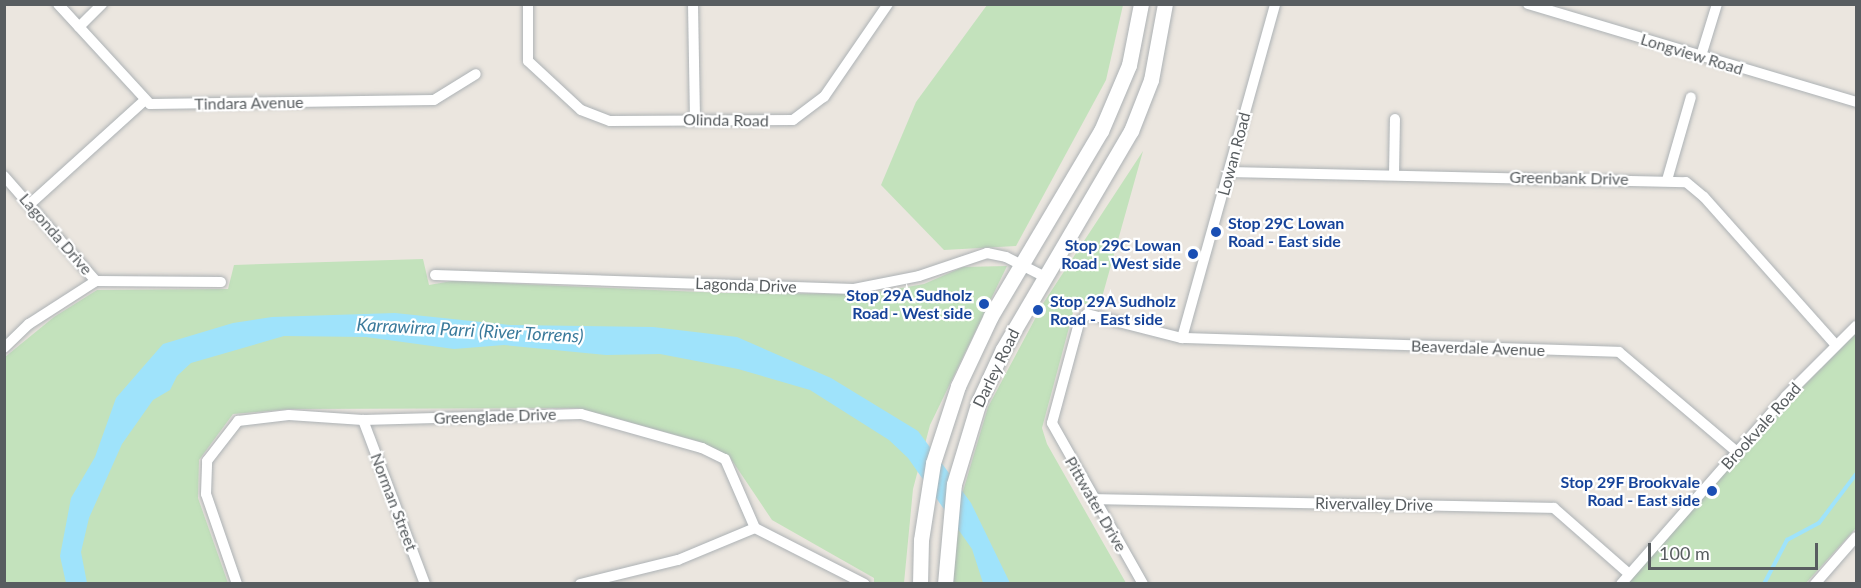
<!DOCTYPE html>
<html>
<head>
<meta charset="utf-8">
<style>
	body { margin:0 }
	#map { position:relative; width:1861px; height:588px; overflow:hidden; background:#ebe6df; font-family:Lato,sans-serif }
	div>[style] { position:absolute }
	.green>* { inset:0; background:#c3e2bc }
	.water>* { inset:0; background:#9fe3fb }
	.stream>* { height:4px; margin:-2px; padding:0 2px; transform-origin:2px; border-radius:2px; background:#9fe3fb }
	.roads { filter:drop-shadow(0 0 2px #adb2b5) drop-shadow(0 0 2px #adb2b5) }
	.minor>* { height:10px; margin:-5px; padding:0 5px; transform-origin:5px; border-radius:5px; background:#fff }
	.secondary>* { height:15px; margin:-7.5px; padding:0 7.5px; transform-origin:7.5px; border-radius:7.5px; background:#fff }
	.dots>* { width:16px; height:16px; translate:-50% -50%; box-sizing:border-box; border:3px solid #fff; border-radius:50% }
	span { translate:-50% -50%; white-space:nowrap; text-align:center; line-height:1.15; -webkit-text-stroke:4.5px #fff; paint-order:stroke }
	.street-label { font-size:16px; color:#585d60 }
	.transit-label { font-size:16px; color:#164399; font-weight:700 }
	.left { translate:0 -50%; text-align:left }
	.right { translate:-100% -50%; text-align:right }
	.water-label { font-size:18px; color:#3a7a9b; font-style:italic }
	.frame { position:absolute; inset:0; border:6px solid #585d60; pointer-events:none }
	.scale { position:absolute; left:1648px; top:543px; width:170px; height:27px; box-sizing:border-box; border:3px solid #585d60; border-top:0; padding-left:8px; font-size:18px; line-height:21px; white-space:nowrap; color:#585d60; -webkit-text-stroke:4px #fff; paint-order:stroke }
</style>
</head>
<body>
<div id="map">
	<div class="green">
		<i style="clip-path:polygon(987px 5px,1123px 5px,1106px 80px,1016px 246px,944px 250px,881px 185px,916px 102px)"></i>
		<i style="clip-path:polygon(1143px 151px,1099px 308px,1082px 303px,1074px 309px,1042px 428px,1047px 444px,1126px 583px,953px 584px,961px 498px,988px 407px,1044px 302px)"></i>
		<i style="clip-path:polygon(423px 259px,429px 285px,452px 281px,723px 293px,867px 294px,924px 284px,963px 267px,1007px 266px,930px 425px,913px 489px,904px 583px,874px 583px,874px 578px,772px 520px,729px 456px,701px 442px,579px 408px,290px 409px,233px 414px,199px 460px,198px 498px,228px 583px,5px 584px,5px 357px,54px 317px,97px 290px,228px 289px,234px 265px)"></i>
		<i style="clip-path:polygon(1856px 333px,1856px 528px,1806px 583px,1620px 584px,1738px 453px)"></i>
	</div>
	<div class="water">
		<i style="clip-path:polygon(395px 313px,511px 325px,653px 327px,737px 337px,831px 378px,918px 431px,971px 503px,1010px 583px,983px 583px,972px 549px,908px 458px,889px 440px,810px 390px,738px 369px,660px 354px,606px 355px,504px 345px,454px 349px,366px 337px,284px 336px,191px 363px,177px 376px,170px 390px,153px 400px,122px 444px,89px 518px,81px 552px,87px 583px,66px 583px,60px 556px,71px 498px,95px 457px,116px 398px,163px 344px,233px 323px,272px 317px)"></i>
	</div>
	<div class="stream">
		<i style="left:1764px;top:584px;width:50px;rotate:-62.4deg"></i>
		<i style="left:1787px;top:540px;width:36px;rotate:-28deg"></i>
		<i style="left:1819px;top:523px;width:61px;rotate:-52.9deg"></i>
	</div>
	<div class="roads">
		<div class="minor">
			<i style="left:58px;top:4px;width:136px;rotate:47.4deg"></i>
			<i style="left:150px;top:104px;width:284px;rotate:-0.8deg"></i>
			<i style="left:434px;top:100px;width:49px;rotate:-31.8deg"></i>
			<i style="left:528px;top:4px;width:57px;rotate:90deg"></i>
			<i style="left:528px;top:61px;width:72px;rotate:42.8deg"></i>
			<i style="left:581px;top:110px;width:31px;rotate:21deg"></i>
			<i style="left:610px;top:121px;width:183px;rotate:-0.3deg"></i>
			<i style="left:793px;top:120px;width:39px;rotate:-37deg"></i>
			<i style="left:824px;top:97px;width:113px;rotate:-55.5deg"></i>
			<i style="left:693px;top:4px;width:115px;rotate:89deg"></i>
			<i style="left:1528px;top:4px;width:342px;rotate:16.6deg"></i>
			<i style="left:79px;top:27px;width:33px;rotate:-45deg"></i>
			<i style="left:1701px;top:56px;width:54px;rotate:-72.9deg"></i>
			<i style="left:1229px;top:172px;width:457px;rotate:1.3deg"></i>
			<i style="left:1686px;top:182px;width:23px;rotate:40deg"></i>
			<i style="left:1704px;top:197px;width:198px;rotate:48.3deg"></i>
			<i style="left:1394px;top:175px;width:56px;rotate:-89deg"></i>
			<i style="left:4px;top:176px;width:140px;rotate:48.8deg"></i>
			<i style="left:96px;top:281px;width:125px;rotate:0.5deg"></i>
			<i style="left:1667px;top:180px;width:86px;rotate:-73.9deg"></i>
			<i style="left:30px;top:204px;width:155px;rotate:-42.1deg"></i>
			<i style="left:435px;top:275px;width:419px;rotate:1.9deg"></i>
			<i style="left:854px;top:289px;width:66px;rotate:-11.3deg"></i>
			<i style="left:919px;top:276px;width:72px;rotate:-18.7deg"></i>
			<i style="left:987px;top:253px;width:19px;rotate:12deg"></i>
			<i style="left:1006px;top:257px;width:44px;rotate:27.1deg"></i>
			<i style="left:1182px;top:338px;width:347px;rotate:-74.4deg"></i>
			<i style="left:4px;top:348px;width:35px;rotate:-44deg"></i>
			<i style="left:29px;top:324px;width:80px;rotate:-32.7deg"></i>
			<i style="left:363px;top:420px;width:175px;rotate:69.3deg"></i>
			<i style="left:1094px;top:499px;width:460px;rotate:1.1deg"></i>
			<i style="left:1554px;top:508px;width:100px;rotate:41.3deg"></i>
			<i style="left:237px;top:584px;width:95px;rotate:-109deg"></i>
			<i style="left:206px;top:494px;width:33px;rotate:-88deg"></i>
			<i style="left:207px;top:461px;width:51px;rotate:-52.2deg"></i>
			<i style="left:238px;top:421px;width:51px;rotate:-6.7deg"></i>
			<i style="left:289px;top:415px;width:74px;rotate:3.9deg"></i>
			<i style="left:363px;top:420px;width:218px;rotate:-1.6deg"></i>
			<i style="left:581px;top:414px;width:126px;rotate:15.7deg"></i>
			<i style="left:702px;top:448px;width:25px;rotate:26deg"></i>
			<i style="left:725px;top:459px;width:75px;rotate:66.5deg"></i>
			<i style="left:755px;top:528px;width:123px;rotate:27deg"></i>
			<i style="left:580px;top:584px;width:101px;rotate:-13.8deg"></i>
			<i style="left:678px;top:560px;width:83px;rotate:-22.6deg"></i>
			<i style="left:1143px;top:584px;width:185px;rotate:-119.5deg"></i>
			<i style="left:1052px;top:423px;width:104px;rotate:-74.9deg"></i>
			<i style="left:1079px;top:323px;width:12px;rotate:-48deg"></i>
			<i style="left:1087px;top:314px;width:98px;rotate:14.2deg"></i>
			<i style="left:1182px;top:338px;width:437px;rotate:1.8deg"></i>
			<i style="left:1619px;top:352px;width:156px;rotate:40.3deg"></i>
			<i style="left:1621px;top:584px;width:250px;rotate:-48.7deg"></i>
			<i style="left:1786px;top:396px;width:99px;rotate:-45deg"></i>
			<i style="left:1815px;top:584px;width:62px;rotate:-48.9deg"></i>
		</div>
		<div class="secondary">
			<i style="left:920px;top:584px;width:44px;rotate:-88.7deg"></i>
			<i style="left:921px;top:540px;width:78px;rotate:-81.1deg"></i>
			<i style="left:933px;top:463px;width:81px;rotate:-72deg"></i>
			<i style="left:958px;top:386px;width:77px;rotate:-64.8deg"></i>
			<i style="left:991px;top:316px;width:215px;rotate:-59.3deg"></i>
			<i style="left:1101px;top:131px;width:72px;rotate:-67deg"></i>
			<i style="left:1129px;top:65px;width:62px;rotate:-78.9deg"></i>
			<i style="left:945px;top:584px;width:100px;rotate:-84.9deg"></i>
			<i style="left:954px;top:484px;width:87px;rotate:-73.2deg"></i>
			<i style="left:979px;top:401px;width:57px;rotate:-65.2deg"></i>
			<i style="left:1003px;top:349px;width:253px;rotate:-59.6deg"></i>
			<i style="left:1131px;top:131px;width:55px;rotate:-68.6deg"></i>
			<i style="left:1151px;top:80px;width:77px;rotate:-79.6deg"></i>
		</div>
	</div>
	<div class="dots">
		<i style="left:1216px;top:232px;background:#1a4fb4"></i>
		<i style="left:1193px;top:254px;background:#1a4fb4"></i>
		<i style="left:984px;top:304px;background:#1a4fb4"></i>
		<i style="left:1038px;top:310px;background:#1a4fb4"></i>
		<i style="left:1712px;top:491px;background:#1a4fb4"></i>
	</div>
	<div class="street-label">
		<span style="left:1692px;top:54px;rotate:17deg">Longview Road</span>
		<span style="left:249px;top:103px;rotate:-1deg">Tindara Avenue</span>
		<span style="left:726px;top:120px;rotate:1deg">Olinda Road</span>
		<span style="left:1234px;top:154px;rotate:-75deg">Lowan Road</span>
		<span style="left:1569px;top:178px;rotate:1deg">Greenbank Drive</span>
		<span style="left:56px;top:234px;rotate:49deg">Lagonda Drive</span>
		<span style="left:746px;top:285px;rotate:2deg">Lagonda Drive</span>
		<span style="left:1478px;top:348px;rotate:2deg">Beaverdale Avenue</span>
		<span style="left:996px;top:368px;rotate:-64deg">Darley Road</span>
		<span style="left:495px;top:416px;rotate:-2deg">Greenglade Drive</span>
		<span style="left:1761px;top:426px;rotate:-48deg">Brookvale Road</span>
		<span style="left:394px;top:502px;rotate:69deg">Norman Street</span>
		<span style="left:1096px;top:504px;rotate:60deg">Pittwater Drive</span>
		<span style="left:1374px;top:504px;rotate:1deg">Rivervalley Drive</span>
	</div>
	<div class="transit-label">
		<span class="left" style="left:1228px;top:232px">Stop 29C Lowan<br>Road - East side</span>
		<span class="right" style="left:1181px;top:254px">Stop 29C Lowan<br>Road - West side</span>
		<span class="right" style="left:972px;top:304px">Stop 29A Sudholz<br>Road - West side</span>
		<span class="left" style="left:1050px;top:310px">Stop 29A Sudholz<br>Road - East side</span>
		<span class="right" style="left:1700px;top:491px">Stop 29F Brookvale<br>Road - East side</span>
	</div>
	<div class="water-label">
		<span style="left:470px;top:330px;rotate:3deg">Karrawirra Parri (River Torrens)</span>
	</div>
	<div class="frame"></div>
	<div class="scale">100 m</div>
</div>
</body>
</html>
